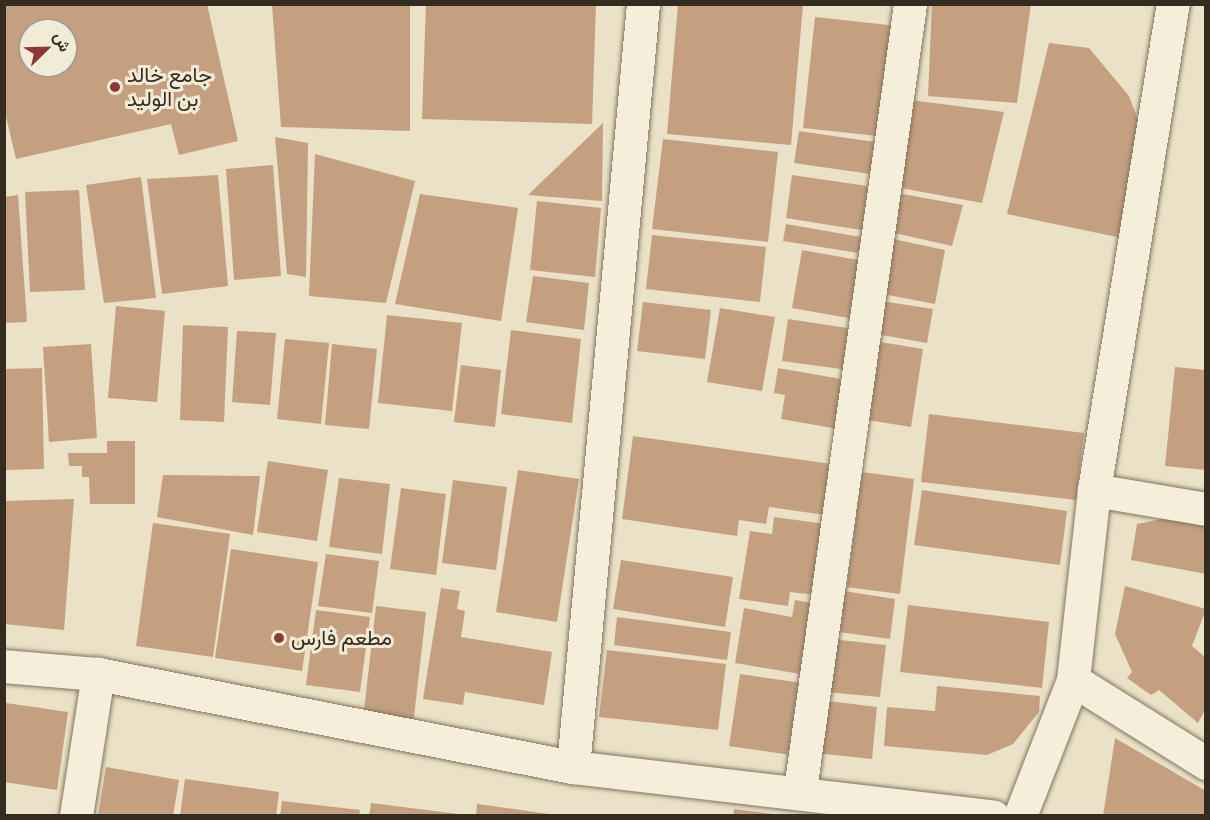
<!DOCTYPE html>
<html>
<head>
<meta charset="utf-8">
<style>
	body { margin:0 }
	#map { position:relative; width:1210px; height:820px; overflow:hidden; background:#eae1c7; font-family:"Source Serif 4",Vazirmatn,serif }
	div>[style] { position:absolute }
	.building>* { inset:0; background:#c4a081 }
	.roads { filter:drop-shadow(0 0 2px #84745e) drop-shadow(0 0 2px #84745e) }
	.street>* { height:33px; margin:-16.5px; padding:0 16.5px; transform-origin:16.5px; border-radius:16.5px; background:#f5eeda }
	.dots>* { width:16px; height:16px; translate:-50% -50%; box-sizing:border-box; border:3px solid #f2ebd6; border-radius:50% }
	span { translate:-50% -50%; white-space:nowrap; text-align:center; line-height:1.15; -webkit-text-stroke:6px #f2ebd6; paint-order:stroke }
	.poi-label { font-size:21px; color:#352c21 }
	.left { translate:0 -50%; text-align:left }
	.frame { position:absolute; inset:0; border:6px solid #352c21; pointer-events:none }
	.north { position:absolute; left:18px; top:18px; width:60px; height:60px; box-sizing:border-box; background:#f2ebd6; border:2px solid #a69f8e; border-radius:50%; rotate:67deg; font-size:16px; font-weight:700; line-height:24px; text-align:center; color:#352c21 }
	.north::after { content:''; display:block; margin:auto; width:21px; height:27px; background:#8c3935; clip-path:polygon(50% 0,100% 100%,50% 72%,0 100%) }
</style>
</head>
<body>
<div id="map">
	<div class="building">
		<i style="clip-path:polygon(evenodd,4px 4px,207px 4px,238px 141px,179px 155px,171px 124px,16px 159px,4px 108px,4px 4px,30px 30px,66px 30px,66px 66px,30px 66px,30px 30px)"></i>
		<i style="clip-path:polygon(272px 4px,410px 4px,410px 131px,281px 127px)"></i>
		<i style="clip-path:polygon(426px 4px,596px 4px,592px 124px,422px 119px)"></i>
		<i style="clip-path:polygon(678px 4px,803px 4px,791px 145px,667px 134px)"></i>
		<i style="clip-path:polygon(932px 4px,1031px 4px,1017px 103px,928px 96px)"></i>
		<i style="clip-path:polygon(815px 17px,898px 26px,887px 137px,803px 128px)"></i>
		<i style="clip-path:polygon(1049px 43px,1089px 48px,1129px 96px,1141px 128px,1122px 238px,1007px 214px)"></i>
		<i style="clip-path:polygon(910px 100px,1004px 112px,982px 203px,901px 188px)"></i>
		<i style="clip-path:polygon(603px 123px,602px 201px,528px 195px)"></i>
		<i style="clip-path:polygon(799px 131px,882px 143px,877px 175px,794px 163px)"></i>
		<i style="clip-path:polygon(275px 137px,308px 143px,306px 277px,287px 274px)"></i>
		<i style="clip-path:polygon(663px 139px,778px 152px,768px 242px,652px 229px)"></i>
		<i style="clip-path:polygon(315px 154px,415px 181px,386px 303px,309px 296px)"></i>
		<i style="clip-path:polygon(273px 165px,281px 276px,234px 280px,226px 169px)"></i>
		<i style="clip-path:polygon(218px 175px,228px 286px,162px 294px,147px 179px)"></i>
		<i style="clip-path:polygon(792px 175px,874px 187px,867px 231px,786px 218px)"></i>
		<i style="clip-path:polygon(141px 177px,156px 298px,104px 303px,86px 185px)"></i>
		<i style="clip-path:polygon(79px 190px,85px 290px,30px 292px,25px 192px)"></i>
		<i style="clip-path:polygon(897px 193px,963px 205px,952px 246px,890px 232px)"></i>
		<i style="clip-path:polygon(420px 194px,518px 208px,501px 321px,395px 304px)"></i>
		<i style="clip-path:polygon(18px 195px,27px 322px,4px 323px,4px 197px)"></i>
		<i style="clip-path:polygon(537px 201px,601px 208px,595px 277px,530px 270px)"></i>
		<i style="clip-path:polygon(786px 224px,861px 237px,859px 253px,783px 241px)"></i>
		<i style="clip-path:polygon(652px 235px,766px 247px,760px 302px,646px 289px)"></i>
		<i style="clip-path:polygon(893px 239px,945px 250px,935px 304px,883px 294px)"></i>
		<i style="clip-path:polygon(802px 250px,864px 261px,854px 319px,792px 308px)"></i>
		<i style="clip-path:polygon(533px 276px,589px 283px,584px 330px,526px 322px)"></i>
		<i style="clip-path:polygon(881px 301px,933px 309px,927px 343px,876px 334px)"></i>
		<i style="clip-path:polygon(643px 302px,711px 310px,705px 359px,637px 351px)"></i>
		<i style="clip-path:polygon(116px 306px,165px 311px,157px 402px,108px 398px)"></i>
		<i style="clip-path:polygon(720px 308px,775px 317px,762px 391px,707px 382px)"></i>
		<i style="clip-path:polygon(387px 315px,462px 323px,452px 411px,378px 403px)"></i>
		<i style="clip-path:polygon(788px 319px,854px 329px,848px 370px,782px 361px)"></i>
		<i style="clip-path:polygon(183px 325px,228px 327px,224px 422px,180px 420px)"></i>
		<i style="clip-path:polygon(511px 330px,581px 339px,572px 423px,501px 414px)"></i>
		<i style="clip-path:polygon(237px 331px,276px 333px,270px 405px,232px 402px)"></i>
		<i style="clip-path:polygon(285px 339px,329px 343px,321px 424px,277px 419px)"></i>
		<i style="clip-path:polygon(874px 341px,923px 349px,911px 427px,861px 419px)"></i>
		<i style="clip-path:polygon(91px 344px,97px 438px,49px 442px,43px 347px)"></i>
		<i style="clip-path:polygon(332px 344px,377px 349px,369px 429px,325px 425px)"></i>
		<i style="clip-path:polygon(461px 365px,501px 370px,495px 427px,454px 422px)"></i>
		<i style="clip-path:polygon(1175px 367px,1206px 370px,1206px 470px,1165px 466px)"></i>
		<i style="clip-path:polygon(42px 368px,44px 469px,4px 470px,4px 369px)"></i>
		<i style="clip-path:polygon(778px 368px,847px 380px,838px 429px,781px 419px,785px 395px,774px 393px)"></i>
		<i style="clip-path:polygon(929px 414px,1084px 433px,1076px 500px,921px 482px)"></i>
		<i style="clip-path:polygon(633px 436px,832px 464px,825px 515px,769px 507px,766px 524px,739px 520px,737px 536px,622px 519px)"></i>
		<i style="clip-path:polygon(107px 441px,135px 441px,135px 504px,90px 504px,89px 477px,82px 477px,82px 466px,69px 466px,68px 453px,107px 453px)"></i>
		<i style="clip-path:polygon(268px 461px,328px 470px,317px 541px,257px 532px)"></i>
		<i style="clip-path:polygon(518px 470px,579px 479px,557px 622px,496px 612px)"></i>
		<i style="clip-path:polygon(862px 472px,914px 479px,900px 594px,847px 587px)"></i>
		<i style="clip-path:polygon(163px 475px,260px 476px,253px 535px,157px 517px)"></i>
		<i style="clip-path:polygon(339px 478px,390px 484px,382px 554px,329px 547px)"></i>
		<i style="clip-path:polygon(453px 480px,507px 487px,496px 570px,442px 563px)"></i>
		<i style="clip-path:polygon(401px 488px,446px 494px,436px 575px,390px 569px)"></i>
		<i style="clip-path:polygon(922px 490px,1067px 511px,1060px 565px,914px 545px)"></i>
		<i style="clip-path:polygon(74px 499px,64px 630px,4px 624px,4px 501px)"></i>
		<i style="clip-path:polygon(1183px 515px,1206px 524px,1206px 574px,1131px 560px,1137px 524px)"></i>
		<i style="clip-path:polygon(774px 517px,826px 524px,816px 595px,790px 592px,788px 606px,739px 599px,750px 531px,772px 534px)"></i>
		<i style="clip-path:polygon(153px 523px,230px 534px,213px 657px,136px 646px)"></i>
		<i style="clip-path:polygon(231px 549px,318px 562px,302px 671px,215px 658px)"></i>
		<i style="clip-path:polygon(326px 554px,379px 561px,372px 613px,318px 606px)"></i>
		<i style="clip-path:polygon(621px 560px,733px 577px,725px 627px,613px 609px)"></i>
		<i style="clip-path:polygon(1125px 586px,1206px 609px,1192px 646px,1206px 658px,1206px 708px,1198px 723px,1159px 690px,1151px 695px,1127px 678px,1132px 672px,1115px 634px)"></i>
		<i style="clip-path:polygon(441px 588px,460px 591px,457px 609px,465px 611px,461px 637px,552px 652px,544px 705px,465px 692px,463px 705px,423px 699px)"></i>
		<i style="clip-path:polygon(844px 591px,895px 599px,890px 639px,839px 632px)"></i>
		<i style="clip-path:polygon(795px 600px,813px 603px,800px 674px,735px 663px,744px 608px,792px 617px)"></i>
		<i style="clip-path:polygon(908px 605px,1049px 622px,1042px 688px,900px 672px)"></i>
		<i style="clip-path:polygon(376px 606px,426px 612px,413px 725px,363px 719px)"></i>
		<i style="clip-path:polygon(316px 610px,370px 617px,360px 692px,306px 685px)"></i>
		<i style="clip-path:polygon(617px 617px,731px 632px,727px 660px,614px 645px)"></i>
		<i style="clip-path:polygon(831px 639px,886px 645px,880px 697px,825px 692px)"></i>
		<i style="clip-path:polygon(607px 650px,726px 664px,718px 730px,599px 717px)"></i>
		<i style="clip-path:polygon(740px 674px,802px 683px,791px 755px,729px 746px)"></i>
		<i style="clip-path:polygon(937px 686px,1040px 696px,1039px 712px,1013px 744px,987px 755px,884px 746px,887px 707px,935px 711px)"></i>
		<i style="clip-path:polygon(820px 700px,877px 707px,872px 759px,815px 753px)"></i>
		<i style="clip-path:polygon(6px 703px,68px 712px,57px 790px,4px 782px)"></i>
		<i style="clip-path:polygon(1115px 738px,1206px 791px,1206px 816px,1103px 816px)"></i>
		<i style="clip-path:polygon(106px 767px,179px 780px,173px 816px,98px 816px)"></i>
		<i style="clip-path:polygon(185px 779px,279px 792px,276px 816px,180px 816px)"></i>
		<i style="clip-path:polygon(282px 801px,360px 810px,359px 816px,280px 816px)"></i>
		<i style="clip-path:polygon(371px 803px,458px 814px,458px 816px,369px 816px)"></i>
		<i style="clip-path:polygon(477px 804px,549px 814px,549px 816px,476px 816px)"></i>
		<i style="clip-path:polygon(734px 809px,773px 814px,773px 816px,733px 816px)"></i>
	</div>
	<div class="roads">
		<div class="street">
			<i style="left:1094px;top:490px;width:114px;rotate:9.6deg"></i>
			<i style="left:4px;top:666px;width:94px;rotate:4.9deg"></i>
			<i style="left:98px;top:674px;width:484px;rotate:11.1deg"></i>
			<i style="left:573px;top:767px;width:423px;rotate:6.7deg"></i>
			<i style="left:1073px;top:680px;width:157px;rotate:32deg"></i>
			<i style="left:573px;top:767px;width:766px;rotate:-84.76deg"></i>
			<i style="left:800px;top:790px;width:794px;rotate:-82.03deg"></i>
			<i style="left:76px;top:816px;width:144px;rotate:-81.2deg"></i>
			<i style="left:1020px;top:816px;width:146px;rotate:-68.7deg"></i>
			<i style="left:1073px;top:680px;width:191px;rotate:-83.7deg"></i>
			<i style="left:1094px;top:490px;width:492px;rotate:-80.8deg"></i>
		</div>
	</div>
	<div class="dots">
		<i style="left:115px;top:87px;background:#8c3935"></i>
		<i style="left:279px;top:638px;background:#8c3935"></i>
	</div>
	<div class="poi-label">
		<span class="left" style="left:127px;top:87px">جامع خالد<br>بن الوليد</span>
		<span class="left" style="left:291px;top:638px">مطعم فارس</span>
	</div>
	<div class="frame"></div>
	<div class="north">ش</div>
</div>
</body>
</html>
